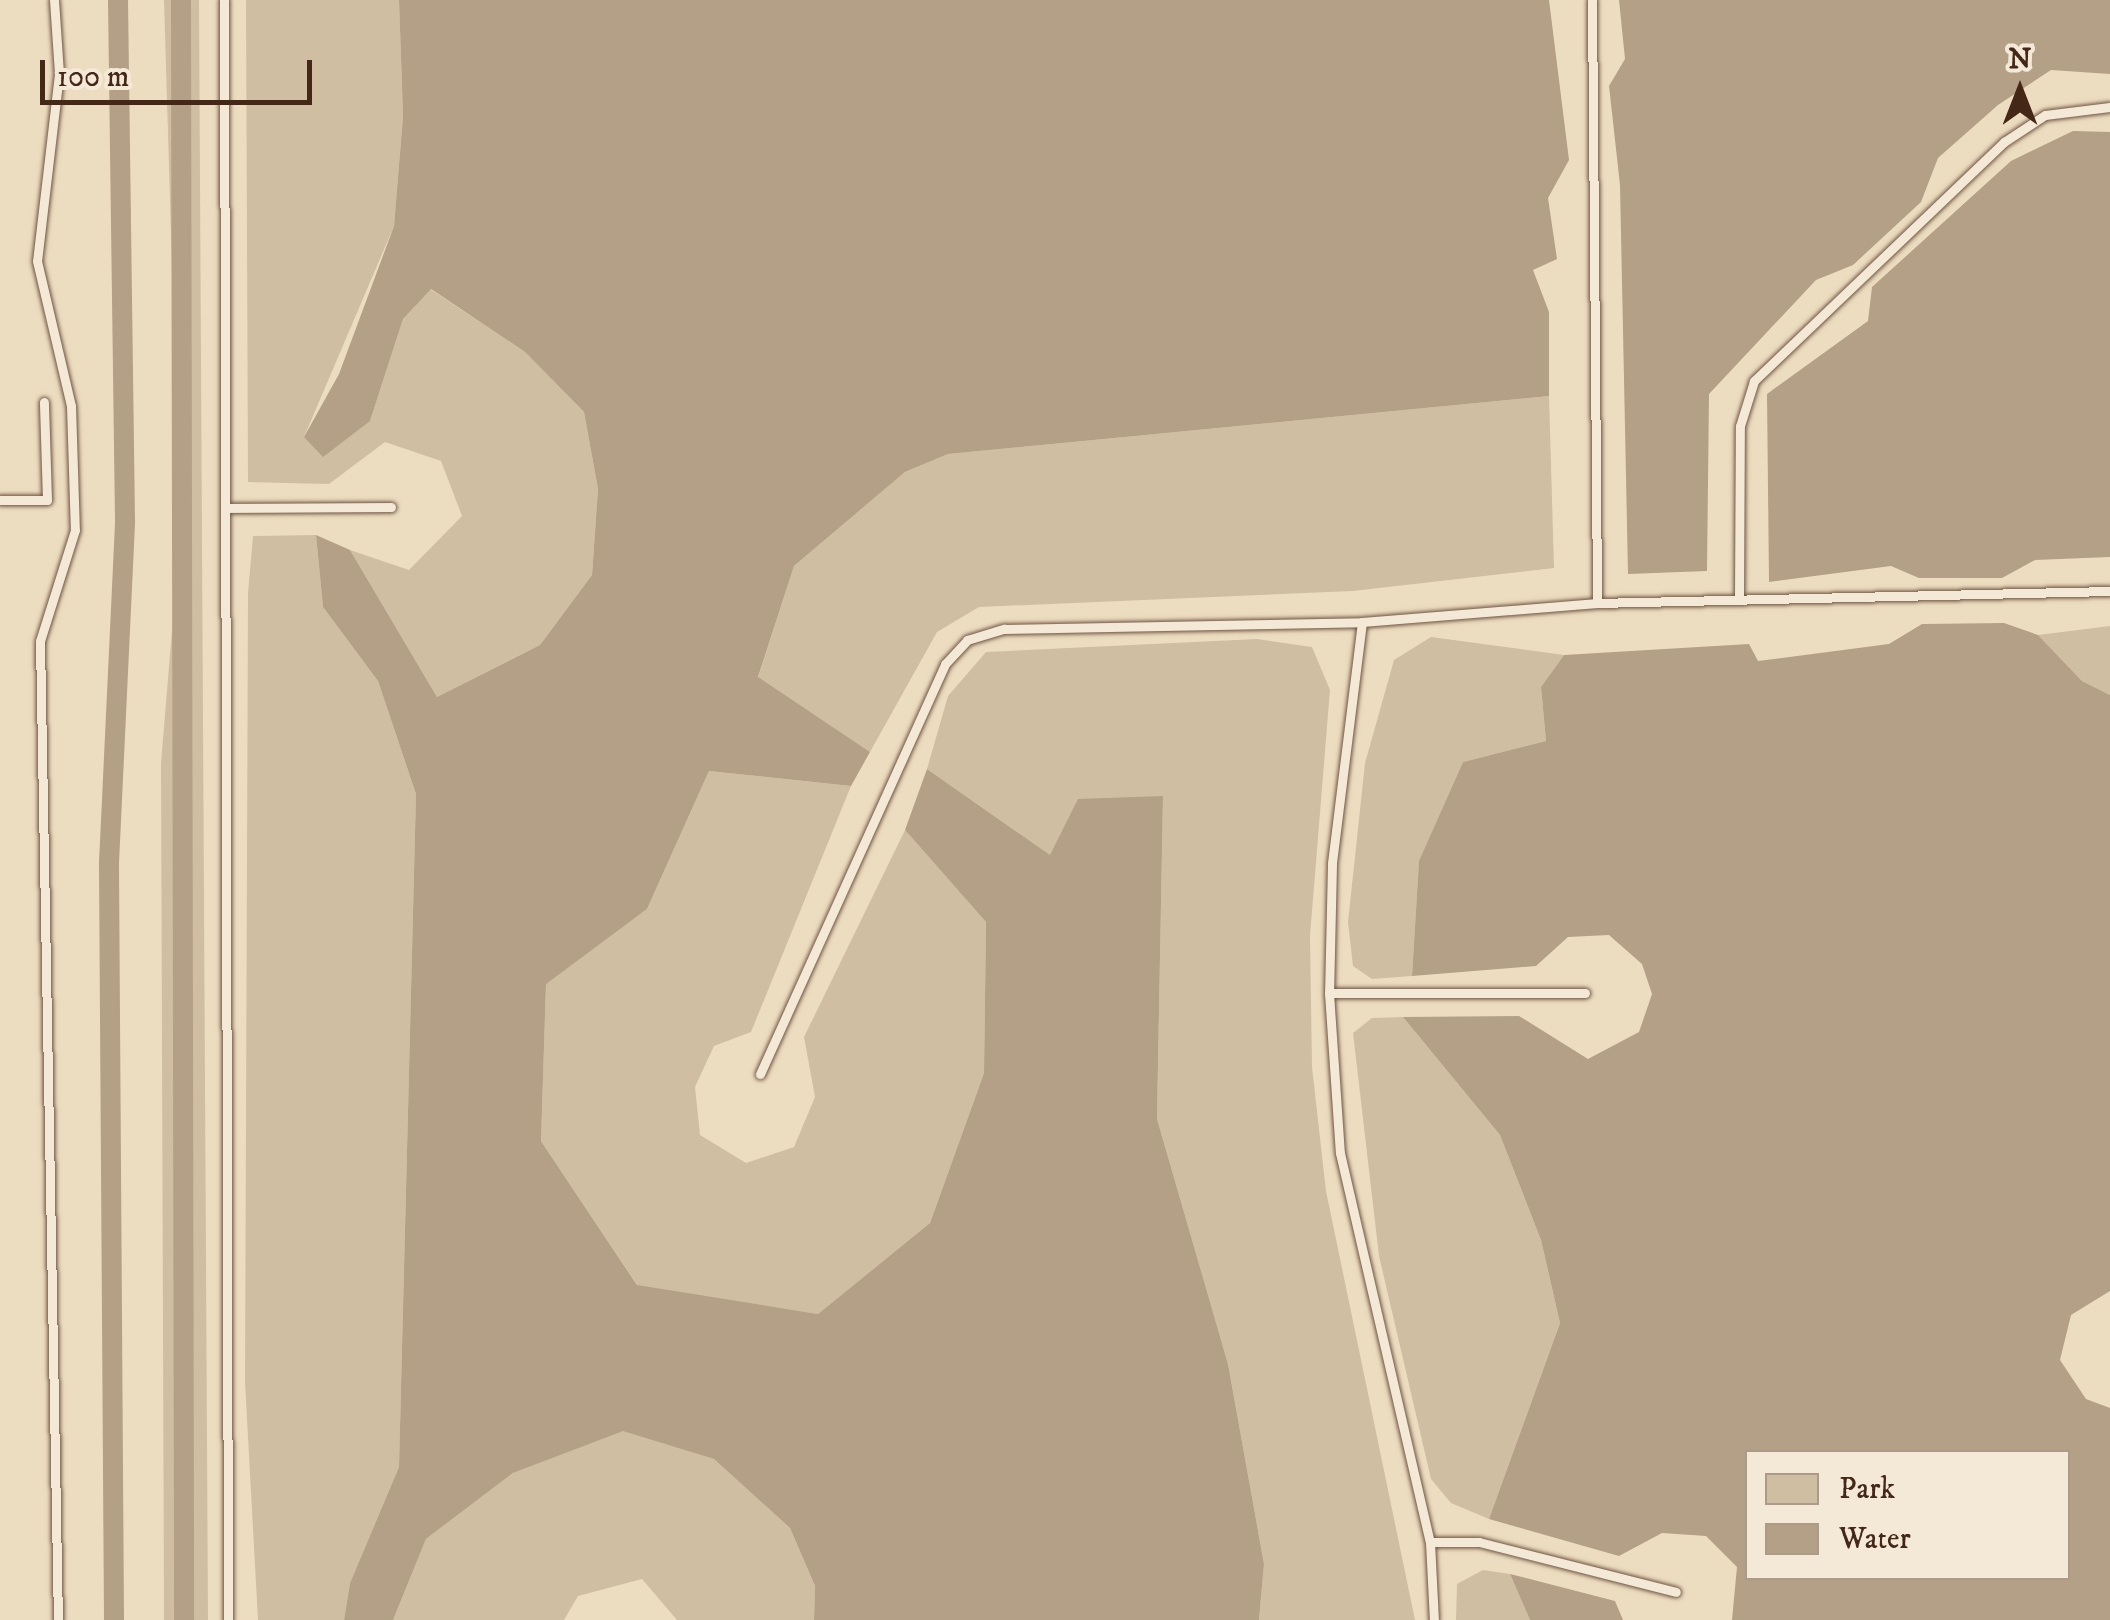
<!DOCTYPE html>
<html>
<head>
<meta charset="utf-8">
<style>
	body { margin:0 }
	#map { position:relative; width:2110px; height:1620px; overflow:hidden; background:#edddc0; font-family:"IM FELL DW Pica",serif }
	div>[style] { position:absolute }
	.green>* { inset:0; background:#d0bea3 }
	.water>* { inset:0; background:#b49f87 }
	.canal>* { height:20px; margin:-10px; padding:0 10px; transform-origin:10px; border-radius:10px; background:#b49f87 }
	.roads { filter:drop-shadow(0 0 2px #6f5441) drop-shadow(0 0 2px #6f5441) }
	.lane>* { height:9px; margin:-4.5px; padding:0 4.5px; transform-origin:4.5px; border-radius:4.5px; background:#f3e9d6 }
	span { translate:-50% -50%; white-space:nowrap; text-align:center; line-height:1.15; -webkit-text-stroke:9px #f3e9d6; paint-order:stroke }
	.legend { position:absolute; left:1745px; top:1450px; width:325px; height:130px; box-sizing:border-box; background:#f3e9d6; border:2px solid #ad9b8a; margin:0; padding:12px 18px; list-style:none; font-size:30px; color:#452717 }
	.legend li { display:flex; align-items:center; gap:20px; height:50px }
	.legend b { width:50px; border:2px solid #ad9b8a }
	.north { position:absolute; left:1970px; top:40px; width:100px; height:100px; -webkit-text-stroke:8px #f3e9d6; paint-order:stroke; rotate:0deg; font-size:28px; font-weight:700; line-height:40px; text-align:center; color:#452717 }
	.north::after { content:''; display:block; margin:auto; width:35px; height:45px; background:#452717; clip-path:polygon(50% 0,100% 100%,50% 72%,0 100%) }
	.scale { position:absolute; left:40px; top:60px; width:272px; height:45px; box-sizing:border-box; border:5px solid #452717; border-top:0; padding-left:12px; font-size:30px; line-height:35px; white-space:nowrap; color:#452717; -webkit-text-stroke:8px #f3e9d6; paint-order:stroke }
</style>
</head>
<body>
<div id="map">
	<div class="green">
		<i style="clip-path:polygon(164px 0,199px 0,208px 1620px,164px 1620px,161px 763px,180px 534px)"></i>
		<i style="clip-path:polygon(246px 0,399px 0,403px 116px,394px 226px,304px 437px,370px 421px,403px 319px,430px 289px,525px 352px,584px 412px,598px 489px,592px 575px,540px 645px,437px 697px,350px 550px,409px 570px,462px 516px,441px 461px,385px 442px,329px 484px,248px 482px)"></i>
		<i style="clip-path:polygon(1549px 396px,1554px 568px,1353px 591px,979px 607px,937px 632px,870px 752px,758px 678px,794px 566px,905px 472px,948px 454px)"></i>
		<i style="clip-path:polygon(316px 535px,323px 607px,378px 681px,416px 794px,399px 1467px,350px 1583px,344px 1620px,258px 1620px,245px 1382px,248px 593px,253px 536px)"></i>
		<i style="clip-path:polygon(2110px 626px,2110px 695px,2082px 681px,2038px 635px)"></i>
		<i style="clip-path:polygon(1431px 637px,1564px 655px,1541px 687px,1546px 741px,1463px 762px,1419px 862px,1412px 976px,1372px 979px,1353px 966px,1348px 922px,1365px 763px,1394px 660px)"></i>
		<i style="clip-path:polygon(1257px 639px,1312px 647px,1330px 690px,1310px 936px,1312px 1067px,1326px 1191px,1415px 1620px,1259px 1620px,1264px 1564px,1228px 1364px,1157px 1119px,1163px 796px,1051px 856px,927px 769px,948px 696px,986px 652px)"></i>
		<i style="clip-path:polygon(709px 771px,851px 786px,751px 1032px,714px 1046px,695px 1087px,700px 1135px,746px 1163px,794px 1147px,815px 1097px,804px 1037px,905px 830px,986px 922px,984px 1073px,930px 1223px,818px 1314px,638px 1286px,541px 1141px,546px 983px,647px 909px)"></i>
		<i style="clip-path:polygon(1403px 1017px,1500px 1135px,1541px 1240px,1560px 1323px,1489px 1519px,1451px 1503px,1431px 1479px,1379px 1256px,1353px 1033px,1372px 1018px)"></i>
		<i style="clip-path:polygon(623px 1430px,714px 1459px,790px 1528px,815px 1586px,814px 1620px,677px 1620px,642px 1579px,578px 1596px,564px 1620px,393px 1620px,426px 1539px,513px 1473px)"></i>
		<i style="clip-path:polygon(1483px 1570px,1510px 1574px,1530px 1620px,1456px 1620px,1457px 1584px)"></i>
	</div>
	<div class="water">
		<i style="clip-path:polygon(399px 0,1549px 0,1569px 160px,1548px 198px,1557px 259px,1533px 270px,1549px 312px,1549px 396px,948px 454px,905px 472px,794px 566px,758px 677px,870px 752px,851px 786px,709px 771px,647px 909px,546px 984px,541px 1141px,637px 1285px,818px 1314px,930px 1223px,984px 1073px,986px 922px,905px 830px,927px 769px,1050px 855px,1078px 799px,1163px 796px,1157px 1119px,1228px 1364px,1264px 1564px,1259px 1620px,814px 1620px,815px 1586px,790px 1528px,714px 1459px,623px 1431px,513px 1473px,426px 1539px,393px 1620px,344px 1620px,350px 1583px,399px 1467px,416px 794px,378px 681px,323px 607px,316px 535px,350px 550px,437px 697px,540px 645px,592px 575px,598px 489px,584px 412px,525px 352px,431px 289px,403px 319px,370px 421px,323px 457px,304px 437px,339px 374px,394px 226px,403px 116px)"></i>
		<i style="clip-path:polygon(1619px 0,2110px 0,2110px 74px,2051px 70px,1998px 105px,1938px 158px,1921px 202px,1853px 265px,1816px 280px,1709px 394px,1707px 571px,1628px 574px,1620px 185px,1609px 86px,1625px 59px)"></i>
		<i style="clip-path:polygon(2073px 131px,2110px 132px,2110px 557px,2035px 560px,2002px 578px,1919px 578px,1891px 566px,1769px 582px,1767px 394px,1868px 321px,1872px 287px,2011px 161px)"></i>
		<i style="clip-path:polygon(evenodd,2004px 623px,2038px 635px,2082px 681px,2110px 695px,2110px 1291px,2071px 1315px,2060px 1360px,2086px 1399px,2110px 1408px,2110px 1620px,1732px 1620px,1737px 1567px,1706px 1536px,1662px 1533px,1619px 1556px,1489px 1519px,1560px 1323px,1541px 1240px,1500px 1135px,1403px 1017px,1519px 1016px,1588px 1059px,1639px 1032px,1652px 994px,1642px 964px,1609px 935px,1568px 937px,1536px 966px,1412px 976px,1419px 861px,1463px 762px,1546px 741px,1541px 687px,1564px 655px,1749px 644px,1758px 661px,1889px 644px,1922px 624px,2004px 623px,1748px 1452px,2068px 1452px,2068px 1578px,1748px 1578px,1748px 1452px)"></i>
		<i style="clip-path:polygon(1510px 1574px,1615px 1601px,1623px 1620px,1530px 1620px)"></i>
	</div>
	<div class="canal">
		<i style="left:181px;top:0;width:1620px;rotate:89.89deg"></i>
		<i style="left:114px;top:1620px;width:757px;rotate:-90.38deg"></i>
		<i style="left:109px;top:863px;width:342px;rotate:-87.3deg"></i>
		<i style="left:125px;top:521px;width:521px;rotate:-90.77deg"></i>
	</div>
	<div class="roads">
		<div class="lane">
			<i style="left:54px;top:0;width:74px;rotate:86.1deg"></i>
			<i style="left:59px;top:74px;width:188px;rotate:96.7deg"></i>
			<i style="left:37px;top:261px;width:149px;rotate:76.8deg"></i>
			<i style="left:71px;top:406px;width:124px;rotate:88.2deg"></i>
			<i style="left:75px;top:530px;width:116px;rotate:107.5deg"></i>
			<i style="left:40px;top:641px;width:979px;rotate:88.95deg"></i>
			<i style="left:224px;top:0;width:1620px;rotate:89.86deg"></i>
			<i style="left:1592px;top:0;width:603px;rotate:89.52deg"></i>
			<i style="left:0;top:500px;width:47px"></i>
			<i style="left:47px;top:500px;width:98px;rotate:-91.8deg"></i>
			<i style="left:225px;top:508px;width:166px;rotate:-0.3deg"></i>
			<i style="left:1739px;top:598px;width:172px;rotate:-89.7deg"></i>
			<i style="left:1740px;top:426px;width:47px;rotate:-72.7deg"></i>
			<i style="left:1754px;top:381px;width:346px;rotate:-43.7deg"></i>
			<i style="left:2004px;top:142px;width:49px;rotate:-33.4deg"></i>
			<i style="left:2045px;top:115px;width:65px;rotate:-7deg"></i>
			<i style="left:1362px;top:622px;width:244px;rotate:97.1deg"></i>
			<i style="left:1332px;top:864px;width:129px;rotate:91.3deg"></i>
			<i style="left:1329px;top:993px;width:160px;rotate:86.1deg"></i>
			<i style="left:1340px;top:1153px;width:399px;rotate:77deg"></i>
			<i style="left:1430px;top:1542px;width:78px;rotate:87.1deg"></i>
			<i style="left:1329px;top:993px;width:256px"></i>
			<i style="left:760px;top:1074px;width:450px;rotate:-65.7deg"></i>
			<i style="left:945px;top:664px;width:33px;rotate:-47deg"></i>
			<i style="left:967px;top:640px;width:39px;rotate:-17deg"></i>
			<i style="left:1004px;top:629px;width:358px;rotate:-1.1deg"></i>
			<i style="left:1362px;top:622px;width:236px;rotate:-4.6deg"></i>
			<i style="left:1597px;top:603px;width:513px;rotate:-1.34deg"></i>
			<i style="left:1430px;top:1542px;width:49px"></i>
			<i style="left:1479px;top:1542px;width:203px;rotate:14.2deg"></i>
		</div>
	</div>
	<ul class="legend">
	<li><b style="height:28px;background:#d0bea3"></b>Park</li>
	<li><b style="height:28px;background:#b49f87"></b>Water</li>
	</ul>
	<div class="north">N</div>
	<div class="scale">100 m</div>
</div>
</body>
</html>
